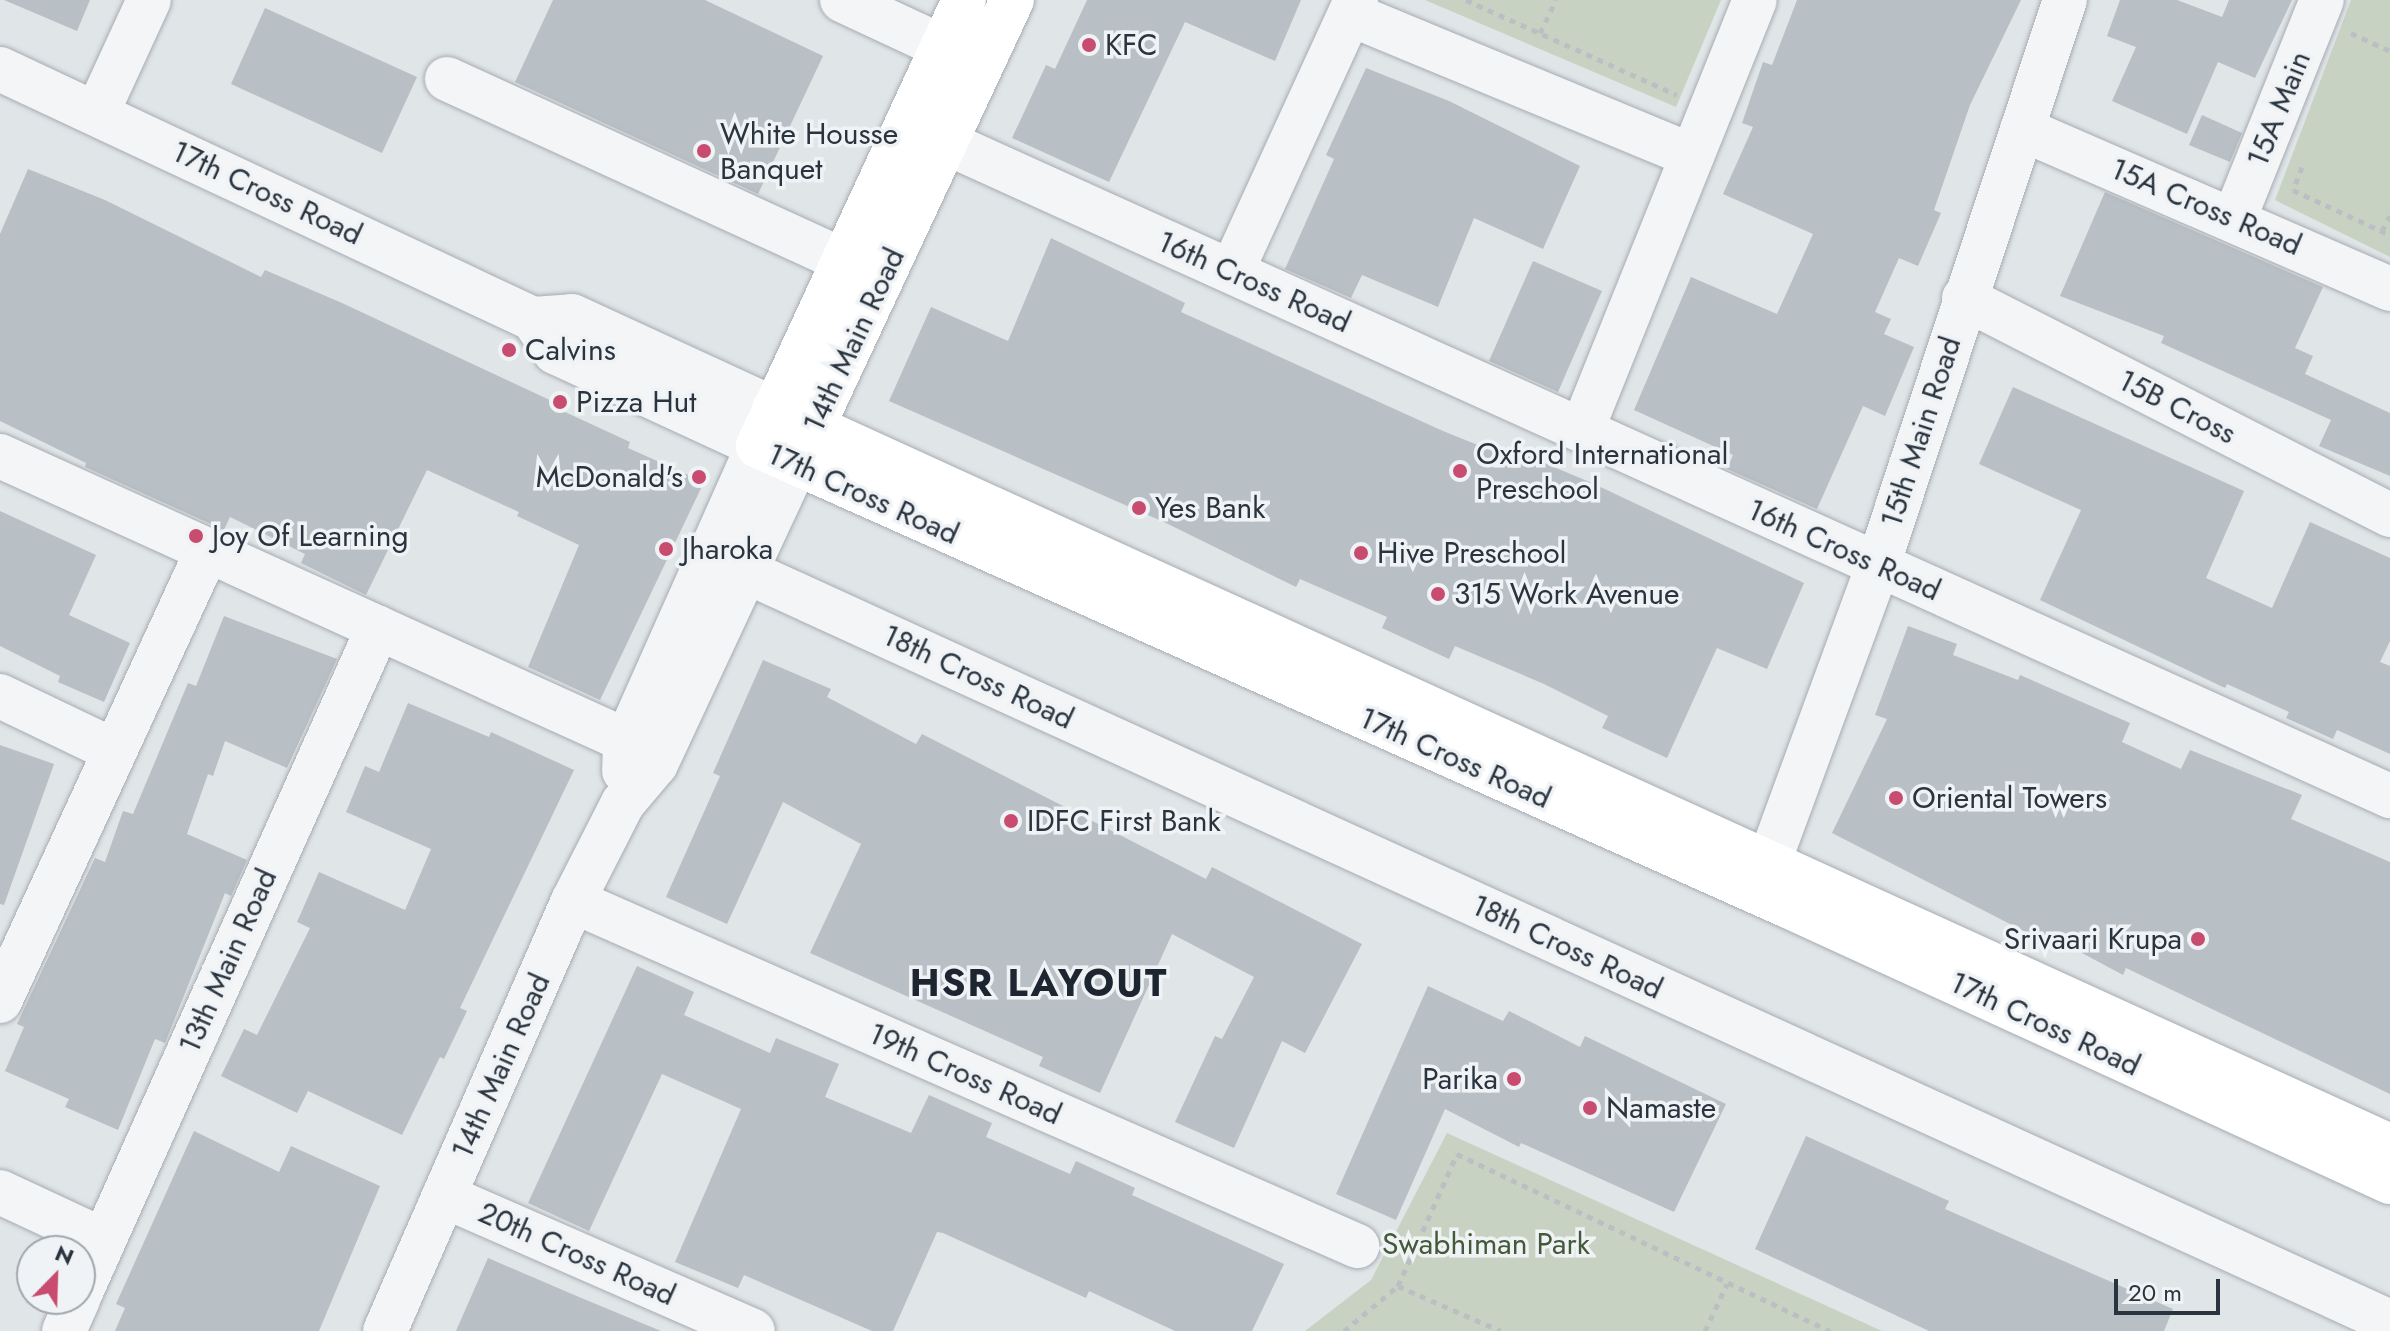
<!DOCTYPE html>
<html>
<head>
<meta charset="utf-8">
<style>
	body { margin:0 }
	#map { position:relative; width:2390px; height:1331px; overflow:hidden; background:#e0e5e8; font-family:Jost,sans-serif }
	div>[style] { position:absolute }
	.green>* { inset:0; background:#c8d2c2 }
	.building>* { inset:0; background:#b8bfc5 }
	.path>* { height:5px; margin-top:-2.5px; transform-origin:0; background:repeating-linear-gradient(90deg,#bbbfc3 0 6px,transparent 0 12px) }
	.roads { filter:drop-shadow(0 0 2px #a6acb2) drop-shadow(0 0 2px #a6acb2) }
	.minor>* { height:44px; margin:-22px; padding:0 22px; transform-origin:22px; border-radius:22px; background:#f3f5f7 }
	.major>* { height:44px; margin:-22px; padding:0 22px; transform-origin:22px; border-radius:22px; background:#fff }
	.dots>* { width:22px; height:22px; translate:-50% -50%; box-sizing:border-box; border:4px solid #f0f3f6; border-radius:50% }
	span { translate:-50% -50%; white-space:nowrap; text-align:center; line-height:1.15; -webkit-text-stroke:7px #f0f3f6; paint-order:stroke }
	.poi-label { font-size:30px; color:#2a343f }
	.left { translate:0 -50%; text-align:left }
	.right { translate:-100% -50%; text-align:right }
	.street-label { font-size:30px; color:#2a343f }
	.park-label { font-size:30px; color:#435a38 }
	.district-label { font-size:38px; color:#1c2530; font-weight:700; letter-spacing:2px }
	.north { position:absolute; left:16px; top:1235px; width:80px; height:80px; box-sizing:border-box; background:#f0f3f6; border:2px solid #a1a7ad; border-radius:50%; rotate:23deg; font-size:22px; font-weight:700; line-height:32px; text-align:center; color:#2a343f }
	.north::after { content:''; display:block; margin:auto; width:28px; height:36px; background:#c74c6f; clip-path:polygon(50% 0,100% 100%,50% 72%,0 100%) }
	.scale { position:absolute; left:2114px; top:1279px; width:106px; height:36px; box-sizing:border-box; border:4px solid #2a343f; border-top:0; padding-left:10px; font-size:24px; line-height:28px; white-space:nowrap; color:#2a343f; -webkit-text-stroke:6px #f0f3f6; paint-order:stroke }
</style>
</head>
<body>
<div id="map">
	<div class="green">
		<i style="clip-path:polygon(1425px 0,1721px 0,1676px 107px)"></i>
		<i style="clip-path:polygon(2351px 0,2390px 0,2390px 257px,2275px 200px)"></i>
		<i style="clip-path:polygon(1447px 1133px,1882px 1331px,1305px 1331px,1371px 1280px)"></i>
	</div>
	<div class="building">
		<i style="clip-path:polygon(4px 0,90px 0,77px 31px)"></i>
		<i style="clip-path:polygon(553px 0,705px 0,823px 56px,758px 194px,515px 82px)"></i>
		<i style="clip-path:polygon(1087px 0,1301px 0,1275px 61px,1185px 22px,1109px 182px,1012px 138px,1046px 65px,1055px 69px)"></i>
		<i style="clip-path:polygon(1797px 0,2021px 0,1970px 105px,1934px 210px,1941px 213px,1918px 266px,1899px 258px,1875px 312px,1891px 319px,1884px 334px,1914px 347px,1885px 416px,1863px 406px,1817px 509px,1727px 469px,1733px 455px,1634px 410px,1691px 277px,1777px 314px,1813px 234px,1723px 194px,1753px 127px,1742px 123px,1763px 62px,1772px 65px)"></i>
		<i style="clip-path:polygon(2120px 0,2177px 0,2222px 17px,2229px 0,2292px 0,2255px 78px,2218px 62px,2187px 134px,2112px 101px,2136px 47px,2107px 36px)"></i>
		<i style="clip-path:polygon(265px 8px,417px 77px,382px 153px,231px 84px)"></i>
		<i style="clip-path:polygon(1366px 68px,1449px 101px,1580px 166px,1543px 249px,1474px 218px,1438px 307px,1362px 275px,1351px 298px,1285px 269px,1334px 159px,1326px 155px)"></i>
		<i style="clip-path:polygon(2202px 115px,2242px 133px,2230px 162px,2189px 145px)"></i>
		<i style="clip-path:polygon(28px 169px,105px 200px,261px 277px,265px 270px,342px 303px,554px 402px,552px 406px,630px 442px,628px 448px,704px 482px,600px 700px,528px 667px,579px 545px,517px 516px,519px 512px,427px 470px,366px 595px,301px 563px,305px 554px,230px 517px,224px 530px,85px 467px,86px 463px,0 421px,0 234px)"></i>
		<i style="clip-path:polygon(2105px 192px,2323px 287px,2295px 348px,2313px 356px,2305px 374px,2390px 413px,2390px 476px,2319px 446px,2331px 420px,2161px 343px,2164px 336px,2060px 296px)"></i>
		<i style="clip-path:polygon(1051px 238px,1185px 303px,1181px 312px,1443px 431px,1515px 460px,1518px 452px,1592px 483px,1804px 583px,1767px 669px,1717px 648px,1667px 758px,1602px 728px,1608px 716px,1544px 684px,1455px 646px,1449px 659px,1382px 628px,1387px 617px,1300px 579px,1296px 587px,1166px 523px,889px 401px,931px 307px,1008px 341px)"></i>
		<i style="clip-path:polygon(1533px 261px,1602px 291px,1558px 392px,1489px 361px)"></i>
		<i style="clip-path:polygon(2013px 387px,2244px 491px,2206px 578px,2272px 608px,2310px 522px,2390px 558px,2390px 641px,2380px 662px,2390px 666px,2390px 754px,2337px 730px,2333px 739px,2286px 718px,2289px 712px,2227px 684px,2225px 688px,2040px 600px,2081px 510px,1979px 464px)"></i>
		<i style="clip-path:polygon(0 511px,96px 555px,69px 615px,130px 643px,104px 702px,58px 682px,60px 676px,0 646px)"></i>
		<i style="clip-path:polygon(224px 616px,337px 659px,287px 768px,225px 741px,213px 776px,208px 774px,187px 834px,247px 860px,231px 896px,225px 893px,165px 1043px,155px 1039px,118px 1130px,65px 1107px,69px 1099px,5px 1071px,24px 1027px,17px 1024px,95px 858px,105px 862px,123px 811px,133px 814px,188px 683px,196px 686px)"></i>
		<i style="clip-path:polygon(1908px 626px,1957px 644px,1953px 655px,2018px 680px,2020px 675px,2130px 723px,2122px 742px,2181px 769px,2190px 750px,2302px 795px,2291px 819px,2390px 862px,2390px 1094px,2126px 968px,2123px 975px,2054px 938px,2051px 945px,1832px 833px,1887px 719px,1875px 715px)"></i>
		<i style="clip-path:polygon(763px 660px,831px 689px,827px 697px,916px 744px,922px 734px,1206px 879px,1212px 867px,1362px 944px,1305px 1053px,1282px 1041px,1234px 1148px,1175px 1122px,1215px 1036px,1222px 1039px,1254px 977px,1172px 934px,1100px 1093px,1039px 1066px,1043px 1057px,810px 953px,861px 844px,783px 802px,727px 924px,666px 897px,720px 776px,713px 773px)"></i>
		<i style="clip-path:polygon(408px 703px,489px 737px,491px 732px,574px 770px,460px 1008px,467px 1011px,444px 1059px,440px 1057px,402px 1135px,308px 1091px,297px 1113px,221px 1076px,244px 1029px,257px 1035px,310px 928px,297px 922px,319px 872px,405px 910px,431px 849px,346px 812px,365px 766px,379px 772px)"></i>
		<i style="clip-path:polygon(0 745px,54px 764px,4px 905px,0 904px)"></i>
		<i style="clip-path:polygon(637px 966px,694px 992px,684px 1015px,770px 1053px,776px 1038px,839px 1064px,825px 1097px,911px 1133px,929px 1095px,992px 1123px,986px 1137px,1070px 1174px,1076px 1161px,1135px 1188px,1132px 1195px,1284px 1264px,1252px 1331px,1175px 1331px,1089px 1291px,1086px 1298px,943px 1233px,937px 1232px,893px 1331px,872px 1331px,744px 1275px,738px 1288px,675px 1262px,741px 1109px,662px 1074px,589px 1231px,528px 1203px)"></i>
		<i style="clip-path:polygon(1428px 986px,1503px 1021px,1509px 1011px,1580px 1047px,1585px 1036px,1726px 1104px,1674px 1212px,1521px 1143px,1519px 1147px,1445px 1109px,1396px 1220px,1336px 1194px)"></i>
		<i style="clip-path:polygon(194px 1131px,279px 1172px,291px 1146px,380px 1186px,319px 1331px,115px 1331px,125px 1308px,116px 1304px)"></i>
		<i style="clip-path:polygon(1806px 1136px,1949px 1201px,1945px 1209px,2173px 1309px,2164px 1331px,1929px 1331px,1755px 1249px)"></i>
		<i style="clip-path:polygon(488px 1258px,579px 1297px,661px 1331px,456px 1331px)"></i>
	</div>
	<div class="path">
		<i style="left:1466px;top:0;width:231px;rotate:24.2deg"></i>
		<i style="left:1540px;top:33px;width:37px;rotate:-64deg"></i>
		<i style="left:2351px;top:33px;width:43px;rotate:24.8deg"></i>
		<i style="left:2302px;top:167px;width:25px;rotate:111deg"></i>
		<i style="left:2293px;top:190px;width:107px;rotate:24.9deg"></i>
		<i style="left:2382px;top:231px;width:17px;rotate:-62deg"></i>
		<i style="left:1398px;top:1286px;width:112px;rotate:23.6deg"></i>
		<i style="left:1344px;top:1331px;width:70px;rotate:-39.8deg"></i>
		<i style="left:1398px;top:1286px;width:145px;rotate:-65.9deg"></i>
		<i style="left:1457px;top:1154px;width:413px;rotate:25.4deg"></i>
		<i style="left:1705px;top:1331px;width:52px;rotate:-64.9deg"></i>
	</div>
	<div class="roads">
		<div class="minor">
			<i style="left:842px;top:0;width:111px;rotate:25deg"></i>
			<i style="left:1350px;top:14px;width:368px;rotate:22.5deg"></i>
			<i style="left:0;top:69px;width:589px;rotate:25.13deg"></i>
			<i style="left:533px;top:319px;width:39px;rotate:-4deg"></i>
			<i style="left:572px;top:316px;width:222px;rotate:24.7deg"></i>
			<i style="left:447px;top:79px;width:435px;rotate:24.6deg"></i>
			<i style="left:97px;top:113px;width:124px;rotate:-65.3deg"></i>
			<i style="left:2022px;top:129px;width:401px;rotate:23.5deg"></i>
			<i style="left:949px;top:144px;width:1582px;rotate:24.35deg"></i>
			<i style="left:2235px;top:217px;width:234px;rotate:-68.2deg"></i>
			<i style="left:1232px;top:271px;width:298px;rotate:-65.4deg"></i>
			<i style="left:1964px;top:298px;width:478px;rotate:27deg"></i>
			<i style="left:533px;top:319px;width:40px;rotate:56deg"></i>
			<i style="left:555px;top:352px;width:224px;rotate:24.8deg"></i>
			<i style="left:758px;top:446px;width:327px;rotate:114deg"></i>
			<i style="left:625px;top:745px;width:26px;rotate:92deg"></i>
			<i style="left:1582px;top:430px;width:463px;rotate:-68.1deg"></i>
			<i style="left:0;top:456px;width:689px;rotate:24.44deg"></i>
			<i style="left:745px;top:571px;width:1808px;rotate:24.54deg"></i>
			<i style="left:0;top:696px;width:127px;rotate:25.6deg"></i>
			<i style="left:1769px;top:862px;width:316px;rotate:-69.8deg"></i>
			<i style="left:1878px;top:565px;width:595px;rotate:-71.69deg"></i>
			<i style="left:573px;top:901px;width:857px;rotate:23.75deg"></i>
			<i style="left:0;top:1001px;width:495px;rotate:-65.3deg"></i>
			<i style="left:0;top:1192px;width:114px;rotate:25deg"></i>
			<i style="left:444px;top:1196px;width:337px;rotate:23.6deg"></i>
			<i style="left:80px;top:1294px;width:730px;rotate:-65.89deg"></i>
			<i style="left:64px;top:1331px;width:35px;rotate:-66deg"></i>
			<i style="left:385px;top:1331px;width:469px;rotate:-66.4deg"></i>
			<i style="left:573px;top:901px;width:110px;rotate:-63deg"></i>
			<i style="left:623px;top:803px;width:51px;rotate:-49.8deg"></i>
			<i style="left:656px;top:764px;width:331px;rotate:-65deg"></i>
		</div>
		<div class="major">
			<i style="left:964px;top:0;width:491px;rotate:114.8deg"></i>
			<i style="left:758px;top:446px;width:1128px;rotate:24.07deg"></i>
			<i style="left:1788px;top:906px;width:662px;rotate:24.63deg"></i>
			<i style="left:774px;top:409px;width:1776px;rotate:24.52deg"></i>
			<i style="left:800px;top:454px;width:501px;rotate:-64.97deg"></i>
		</div>
	</div>
	<div class="dots">
		<i style="left:1089px;top:45px;background:#c74c6f"></i>
		<i style="left:704px;top:151px;background:#c74c6f"></i>
		<i style="left:509px;top:350px;background:#c74c6f"></i>
		<i style="left:560px;top:402px;background:#c74c6f"></i>
		<i style="left:1460px;top:471px;background:#c74c6f"></i>
		<i style="left:699px;top:477px;background:#c74c6f"></i>
		<i style="left:1139px;top:508px;background:#c74c6f"></i>
		<i style="left:196px;top:536px;background:#c74c6f"></i>
		<i style="left:666px;top:549px;background:#c74c6f"></i>
		<i style="left:1361px;top:553px;background:#c74c6f"></i>
		<i style="left:1438px;top:594px;background:#c74c6f"></i>
		<i style="left:1896px;top:798px;background:#c74c6f"></i>
		<i style="left:1011px;top:821px;background:#c74c6f"></i>
		<i style="left:2198px;top:939px;background:#c74c6f"></i>
		<i style="left:1514px;top:1079px;background:#c74c6f"></i>
		<i style="left:1590px;top:1108px;background:#c74c6f"></i>
	</div>
	<div class="poi-label">
		<span class="left" style="left:1105px;top:45px">KFC</span>
		<span class="left" style="left:720px;top:151px">White Housse<br>Banquet</span>
		<span class="left" style="left:525px;top:350px">Calvins</span>
		<span class="left" style="left:576px;top:402px">Pizza Hut</span>
		<span class="left" style="left:1476px;top:471px">Oxford International<br>Preschool</span>
		<span class="right" style="left:683px;top:477px">McDonald's</span>
		<span class="left" style="left:1155px;top:508px">Yes Bank</span>
		<span class="left" style="left:212px;top:536px">Joy Of Learning</span>
		<span class="left" style="left:682px;top:549px">Jharoka</span>
		<span class="left" style="left:1377px;top:553px">Hive Preschool</span>
		<span class="left" style="left:1454px;top:594px">315 Work Avenue</span>
		<span class="left" style="left:1912px;top:798px">Oriental Towers</span>
		<span class="left" style="left:1027px;top:821px">IDFC First Bank</span>
		<span class="right" style="left:2182px;top:939px">Srivaari Krupa</span>
		<span class="right" style="left:1498px;top:1079px">Parika</span>
		<span class="left" style="left:1606px;top:1108px">Namaste</span>
	</div>
	<div class="street-label">
		<span style="left:2279px;top:109px;rotate:-68deg">15A Main</span>
		<span style="left:267px;top:193px;rotate:25deg">17th Cross Road</span>
		<span style="left:2206px;top:207px;rotate:23deg">15A Cross Road</span>
		<span style="left:1254px;top:282px;rotate:24deg">16th Cross Road</span>
		<span style="left:854px;top:340px;rotate:-65deg">14th Main Road</span>
		<span style="left:2177px;top:407px;rotate:27deg">15B Cross</span>
		<span style="left:1921px;top:432px;rotate:-72deg">15th Main Road</span>
		<span style="left:863px;top:494px;rotate:24deg">17th Cross Road</span>
		<span style="left:1844px;top:550px;rotate:24deg">16th Cross Road</span>
		<span style="left:978px;top:677px;rotate:25deg">18th Cross Road</span>
		<span style="left:1455px;top:758px;rotate:24deg">17th Cross Road</span>
		<span style="left:1567px;top:947px;rotate:25deg">18th Cross Road</span>
		<span style="left:228px;top:961px;rotate:-66deg">13th Main Road</span>
		<span style="left:2045px;top:1024px;rotate:25deg">17th Cross Road</span>
		<span style="left:501px;top:1066px;rotate:-66deg">14th Main Road</span>
		<span style="left:965px;top:1074px;rotate:24deg">19th Cross Road</span>
		<span style="left:577px;top:1254px;rotate:24deg">20th Cross Road</span>
	</div>
	<div class="park-label">
		<span style="left:1486px;top:1244px">Swabhiman Park</span>
	</div>
	<div class="district-label">
		<span style="left:1039px;top:983px">HSR LAYOUT</span>
	</div>
	<div class="north">N</div>
	<div class="scale">20 m</div>
</div>
</body>
</html>
